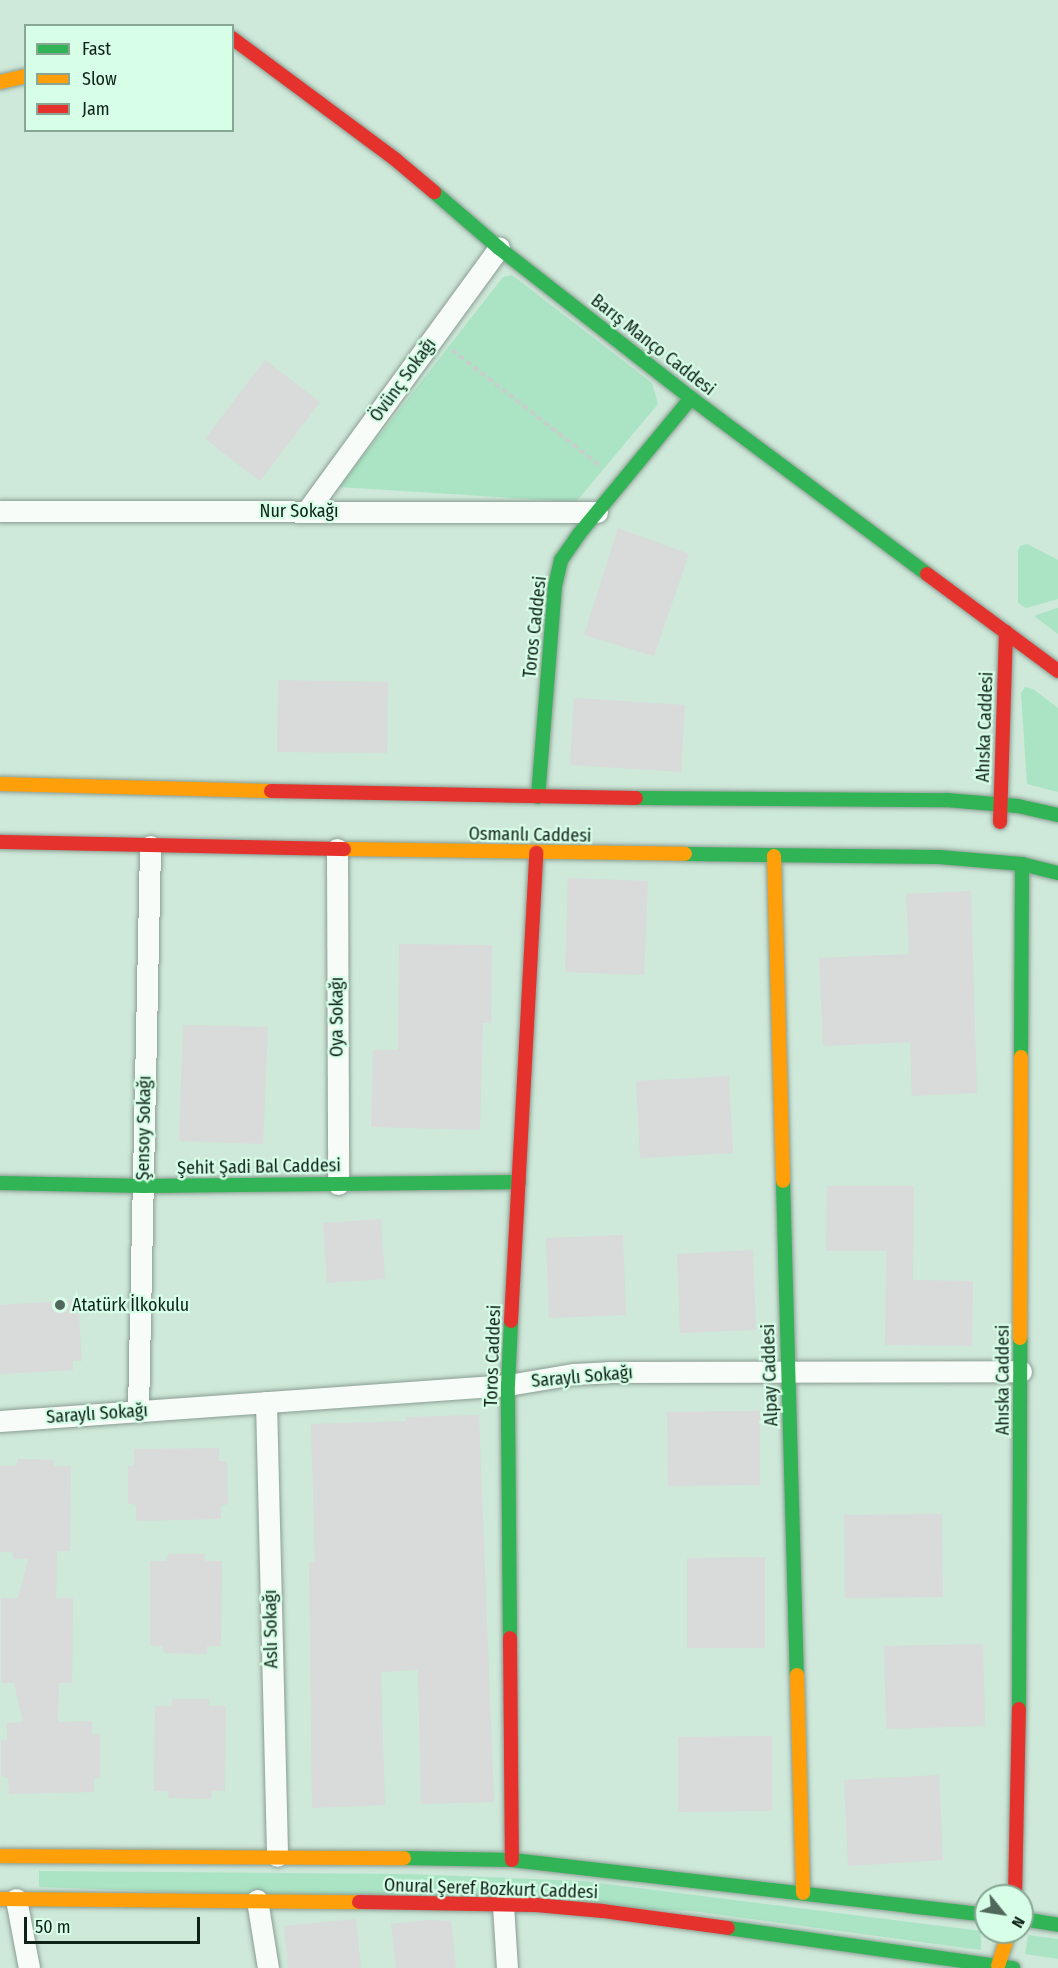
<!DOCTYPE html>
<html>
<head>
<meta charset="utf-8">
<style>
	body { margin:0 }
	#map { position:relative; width:1058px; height:1968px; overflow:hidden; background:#cee8d9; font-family:"Fira Sans Condensed",sans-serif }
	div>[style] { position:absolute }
	.green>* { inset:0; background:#aae4c4 }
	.building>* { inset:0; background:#d8dbda }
	.path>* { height:4px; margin-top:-2px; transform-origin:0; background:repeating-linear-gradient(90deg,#c7cfcb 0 6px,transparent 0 9px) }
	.roads { filter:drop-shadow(0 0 2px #8a9e93) drop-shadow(0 0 2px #8a9e93) }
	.street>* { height:21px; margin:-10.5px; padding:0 10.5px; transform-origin:10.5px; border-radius:10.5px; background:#f8fcf9 }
	.fast>* { height:14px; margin:-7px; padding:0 7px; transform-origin:7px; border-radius:7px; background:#30b455 }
	.slow>* { height:14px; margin:-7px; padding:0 7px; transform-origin:7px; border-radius:7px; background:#ff9f0a }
	.jam>* { height:14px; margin:-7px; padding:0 7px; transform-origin:7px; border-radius:7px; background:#e5322d }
	.dots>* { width:16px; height:16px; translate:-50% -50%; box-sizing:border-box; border:3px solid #d7fee7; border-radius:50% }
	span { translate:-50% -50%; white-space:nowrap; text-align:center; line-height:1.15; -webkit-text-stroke:4.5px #d7fee7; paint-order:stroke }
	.street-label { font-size:18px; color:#0f2218 }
	.poi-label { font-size:18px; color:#0f2218 }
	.left { translate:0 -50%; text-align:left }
	.legend { position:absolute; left:24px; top:24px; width:210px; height:108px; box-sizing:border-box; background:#d7fee7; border:2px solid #87a694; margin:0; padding:8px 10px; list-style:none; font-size:18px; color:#0f2218 }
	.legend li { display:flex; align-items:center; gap:12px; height:30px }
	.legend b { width:30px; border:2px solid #87a694 }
	.north { position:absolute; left:974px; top:1884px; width:60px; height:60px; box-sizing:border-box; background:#d7fee7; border:2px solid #87a694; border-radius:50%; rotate:120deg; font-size:16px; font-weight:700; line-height:24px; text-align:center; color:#0f2218 }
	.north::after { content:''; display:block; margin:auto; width:21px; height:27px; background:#52675c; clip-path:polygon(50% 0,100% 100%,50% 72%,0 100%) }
	.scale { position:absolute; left:24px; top:1917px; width:176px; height:27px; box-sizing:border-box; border:3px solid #0f2218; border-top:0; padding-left:8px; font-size:18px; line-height:21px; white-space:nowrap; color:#0f2218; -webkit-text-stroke:4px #d7fee7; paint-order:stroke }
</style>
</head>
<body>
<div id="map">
	<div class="green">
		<i style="clip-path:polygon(512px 275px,652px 383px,658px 404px,576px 502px,339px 487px,503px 277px)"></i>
		<i style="clip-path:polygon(1027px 544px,1058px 560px,1058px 599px,1026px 608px,1018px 603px,1018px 551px,1020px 546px)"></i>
		<i style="clip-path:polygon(1058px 608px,1058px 634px,1034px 616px,1057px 608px)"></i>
		<i style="clip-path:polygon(1025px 687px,1033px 689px,1058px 708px,1058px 792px,1027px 784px,1021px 693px)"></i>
		<i style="clip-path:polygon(39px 1871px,407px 1874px,582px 1881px,981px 1931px,981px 1950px,692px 1911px,39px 1887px)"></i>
		<i style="clip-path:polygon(1028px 1935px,1058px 1939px,1058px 1959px,1025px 1954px)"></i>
	</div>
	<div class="building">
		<i style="clip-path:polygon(265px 360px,320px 402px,260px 481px,205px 439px)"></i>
		<i style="clip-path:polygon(618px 528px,689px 554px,654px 656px,584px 635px)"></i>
		<i style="clip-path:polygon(278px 680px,388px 682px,387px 753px,277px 752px)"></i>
		<i style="clip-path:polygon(574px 698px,685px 705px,681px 772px,570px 765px)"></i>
		<i style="clip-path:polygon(568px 878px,648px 881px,644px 975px,565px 972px)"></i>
		<i style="clip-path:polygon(971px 891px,977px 1093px,912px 1096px,910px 1042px,823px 1046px,819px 958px,909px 954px,906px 894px)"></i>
		<i style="clip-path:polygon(399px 944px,492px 945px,491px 1023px,483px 1023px,480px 1130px,371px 1127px,373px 1050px,398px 1050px)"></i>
		<i style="clip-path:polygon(183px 1025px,268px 1027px,263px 1144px,179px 1141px)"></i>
		<i style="clip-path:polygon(729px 1076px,733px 1153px,640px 1158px,636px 1081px)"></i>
		<i style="clip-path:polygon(827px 1186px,914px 1186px,913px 1280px,973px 1281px,972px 1346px,885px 1345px,886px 1251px,826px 1251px)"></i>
		<i style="clip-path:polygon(381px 1219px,385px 1279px,327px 1283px,323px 1223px)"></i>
		<i style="clip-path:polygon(623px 1235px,626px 1315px,549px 1318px,546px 1238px)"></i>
		<i style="clip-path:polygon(753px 1250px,756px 1330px,680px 1333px,677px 1254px)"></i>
		<i style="clip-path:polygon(78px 1300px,82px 1361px,73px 1361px,73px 1370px,0 1374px,0 1305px)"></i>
		<i style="clip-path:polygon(760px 1411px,760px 1485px,668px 1486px,667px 1412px)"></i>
		<i style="clip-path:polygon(479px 1415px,494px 1802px,421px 1804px,418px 1670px,381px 1672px,385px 1805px,312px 1808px,309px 1562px,315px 1562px,311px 1424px,406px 1421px,406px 1417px)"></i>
		<i style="clip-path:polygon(219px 1448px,219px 1461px,227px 1461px,228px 1504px,221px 1506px,221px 1519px,136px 1521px,136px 1505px,128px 1503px,128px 1466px,134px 1466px,134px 1449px)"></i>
		<i style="clip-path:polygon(18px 1459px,54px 1460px,54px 1466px,71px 1466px,70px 1551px,57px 1551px,56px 1598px,73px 1598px,72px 1683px,59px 1683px,58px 1722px,92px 1721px,92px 1734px,100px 1734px,100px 1777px,94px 1779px,94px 1792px,9px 1794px,8px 1778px,1px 1776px,1px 1740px,7px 1740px,7px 1723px,23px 1722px,14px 1683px,1px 1683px,1px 1598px,18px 1598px,28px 1559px,14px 1559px,12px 1552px,0 1552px,0 1466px,16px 1466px)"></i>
		<i style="clip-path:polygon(942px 1514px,943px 1597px,845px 1598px,844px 1515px)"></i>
		<i style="clip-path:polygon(169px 1554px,205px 1554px,205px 1561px,222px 1561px,221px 1646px,207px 1646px,207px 1654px,164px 1653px,162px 1646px,150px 1646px,150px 1561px,166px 1561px)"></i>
		<i style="clip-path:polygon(765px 1557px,765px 1648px,687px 1648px,687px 1558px)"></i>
		<i style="clip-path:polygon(983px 1644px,985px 1726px,886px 1729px,884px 1646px)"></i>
		<i style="clip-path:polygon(173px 1699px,209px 1699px,209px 1706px,226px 1706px,225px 1791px,212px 1791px,211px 1799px,169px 1798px,167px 1791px,154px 1791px,155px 1706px,171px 1706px)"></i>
		<i style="clip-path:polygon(772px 1736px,772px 1811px,678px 1812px,678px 1737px)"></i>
		<i style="clip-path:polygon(939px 1775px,943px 1860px,848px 1866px,844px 1780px)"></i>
		<i style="clip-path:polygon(356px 1919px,361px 1968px,288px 1968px,284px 1926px)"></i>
		<i style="clip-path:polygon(429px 1920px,451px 1921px,456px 1968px,396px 1968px,391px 1924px)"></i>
	</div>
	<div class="path">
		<i style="left:452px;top:350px;width:190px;rotate:38deg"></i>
	</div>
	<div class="roads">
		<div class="street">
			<i style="left:0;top:511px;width:597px;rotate:0.1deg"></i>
			<i style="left:307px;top:511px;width:326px;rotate:-53.9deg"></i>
			<i style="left:337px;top:849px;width:335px;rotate:89.8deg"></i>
			<i style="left:266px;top:1402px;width:454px;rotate:88.6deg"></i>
			<i style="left:138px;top:1411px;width:565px;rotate:-88.78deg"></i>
			<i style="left:0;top:1421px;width:509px;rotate:-4.05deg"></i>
			<i style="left:508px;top:1385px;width:67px;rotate:-9.5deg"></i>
			<i style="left:574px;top:1374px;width:35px;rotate:-3deg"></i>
			<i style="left:609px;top:1372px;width:412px;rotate:-0.1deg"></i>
			<i style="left:16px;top:1899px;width:70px;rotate:79.3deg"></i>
			<i style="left:257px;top:1900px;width:69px;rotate:80.8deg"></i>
			<i style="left:503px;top:1905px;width:63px;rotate:86.4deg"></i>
		</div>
		<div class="fast">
			<i style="left:434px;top:192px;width:86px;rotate:40.7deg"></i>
			<i style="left:499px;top:248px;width:244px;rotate:38deg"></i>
			<i style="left:691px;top:398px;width:294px;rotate:36.7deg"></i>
			<i style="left:538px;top:797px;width:212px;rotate:-85.4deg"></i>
			<i style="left:555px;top:586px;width:27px;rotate:-77deg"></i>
			<i style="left:561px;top:560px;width:32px;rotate:-55deg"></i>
			<i style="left:579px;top:534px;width:176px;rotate:-50.5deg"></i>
			<i style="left:636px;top:798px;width:310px;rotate:0.4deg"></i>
			<i style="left:946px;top:800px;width:72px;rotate:4.8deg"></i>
			<i style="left:1018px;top:806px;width:41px;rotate:12.7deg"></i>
			<i style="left:685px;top:854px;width:254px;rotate:0.7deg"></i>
			<i style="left:939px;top:857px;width:83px;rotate:4.8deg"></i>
			<i style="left:1022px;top:864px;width:37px;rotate:14deg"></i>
			<i style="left:1021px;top:1057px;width:193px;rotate:-89.7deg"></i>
			<i style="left:783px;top:1181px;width:494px;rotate:88.4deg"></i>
			<i style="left:0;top:1183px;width:143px;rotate:1.2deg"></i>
			<i style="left:143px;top:1186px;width:376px;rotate:-0.6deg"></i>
			<i style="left:510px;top:1638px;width:253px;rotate:-90.5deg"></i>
			<i style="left:508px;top:1385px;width:64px;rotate:-87.3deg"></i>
			<i style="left:1019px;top:1709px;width:371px;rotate:-89.8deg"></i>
			<i style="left:404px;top:1858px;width:108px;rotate:1.1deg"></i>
			<i style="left:512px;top:1860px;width:477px;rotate:6.6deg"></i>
			<i style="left:1022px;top:1919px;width:36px;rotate:9deg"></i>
			<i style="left:728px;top:1928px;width:288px;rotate:8deg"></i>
		</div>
		<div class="slow">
			<i style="left:0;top:82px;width:27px;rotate:-13deg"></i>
			<i style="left:0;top:784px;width:271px;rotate:1.5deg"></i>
			<i style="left:344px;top:849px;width:341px;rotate:0.8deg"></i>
			<i style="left:774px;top:856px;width:325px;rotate:88.4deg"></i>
			<i style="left:1020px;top:1338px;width:281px;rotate:-89.8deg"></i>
			<i style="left:797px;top:1675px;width:218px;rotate:88.4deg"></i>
			<i style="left:0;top:1856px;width:404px;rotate:0.3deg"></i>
			<i style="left:0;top:1899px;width:359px;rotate:0.5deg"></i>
			<i style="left:998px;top:1966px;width:36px;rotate:-72deg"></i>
		</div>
		<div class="jam">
			<i style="left:232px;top:38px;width:204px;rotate:36.6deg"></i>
			<i style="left:396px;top:160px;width:50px;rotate:40.1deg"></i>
			<i style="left:927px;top:574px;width:163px;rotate:36.5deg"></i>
			<i style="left:271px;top:791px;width:365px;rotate:1.1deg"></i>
			<i style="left:1000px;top:822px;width:190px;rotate:-88.2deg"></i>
			<i style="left:0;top:842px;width:344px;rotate:1.2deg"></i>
			<i style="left:511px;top:1321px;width:469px;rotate:-86.9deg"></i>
			<i style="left:510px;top:1638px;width:222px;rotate:89.5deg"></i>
			<i style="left:1015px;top:1896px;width:187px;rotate:-88.8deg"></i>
			<i style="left:359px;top:1902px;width:177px;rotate:1deg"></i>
			<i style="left:536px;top:1905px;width:67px;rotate:5.1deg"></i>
			<i style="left:603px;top:1911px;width:126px;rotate:7.7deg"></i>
		</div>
	</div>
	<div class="dots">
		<i style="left:60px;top:1305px;background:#52675c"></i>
	</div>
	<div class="street-label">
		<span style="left:653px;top:345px;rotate:38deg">Barış Manço Caddesi</span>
		<span style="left:403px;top:380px;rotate:-54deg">Övünç Sokağı</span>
		<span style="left:299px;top:511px">Nur Sokağı</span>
		<span style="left:535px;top:627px;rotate:-84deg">Toros Caddesi</span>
		<span style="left:985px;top:727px;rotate:-88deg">Ahıska Caddesi</span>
		<span style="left:530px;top:835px;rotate:1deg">Osmanlı Caddesi</span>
		<span style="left:337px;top:1017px;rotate:-90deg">Oya Sokağı</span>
		<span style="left:144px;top:1128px;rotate:-89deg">Şensoy Sokağı</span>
		<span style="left:259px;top:1167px;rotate:-1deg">Şehit Şadi Bal Caddesi</span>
		<span style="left:493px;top:1356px;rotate:-88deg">Toros Caddesi</span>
		<span style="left:770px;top:1375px;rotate:-92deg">Alpay Caddesi</span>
		<span style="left:582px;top:1377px;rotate:-5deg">Saraylı Sokağı</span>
		<span style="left:1003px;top:1380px;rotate:-90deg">Ahıska Caddesi</span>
		<span style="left:97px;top:1414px;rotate:-4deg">Saraylı Sokağı</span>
		<span style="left:271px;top:1629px;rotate:-91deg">Aslı Sokağı</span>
		<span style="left:491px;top:1889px;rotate:2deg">Onural Şeref Bozkurt Caddesi</span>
	</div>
	<div class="poi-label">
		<span class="left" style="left:72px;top:1305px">Atatürk İlkokulu</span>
	</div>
	<ul class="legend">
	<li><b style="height:8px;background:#30b455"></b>Fast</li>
	<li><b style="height:8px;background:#ff9f0a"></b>Slow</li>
	<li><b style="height:8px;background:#e5322d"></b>Jam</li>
	</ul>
	<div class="north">N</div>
	<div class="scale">50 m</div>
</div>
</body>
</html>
